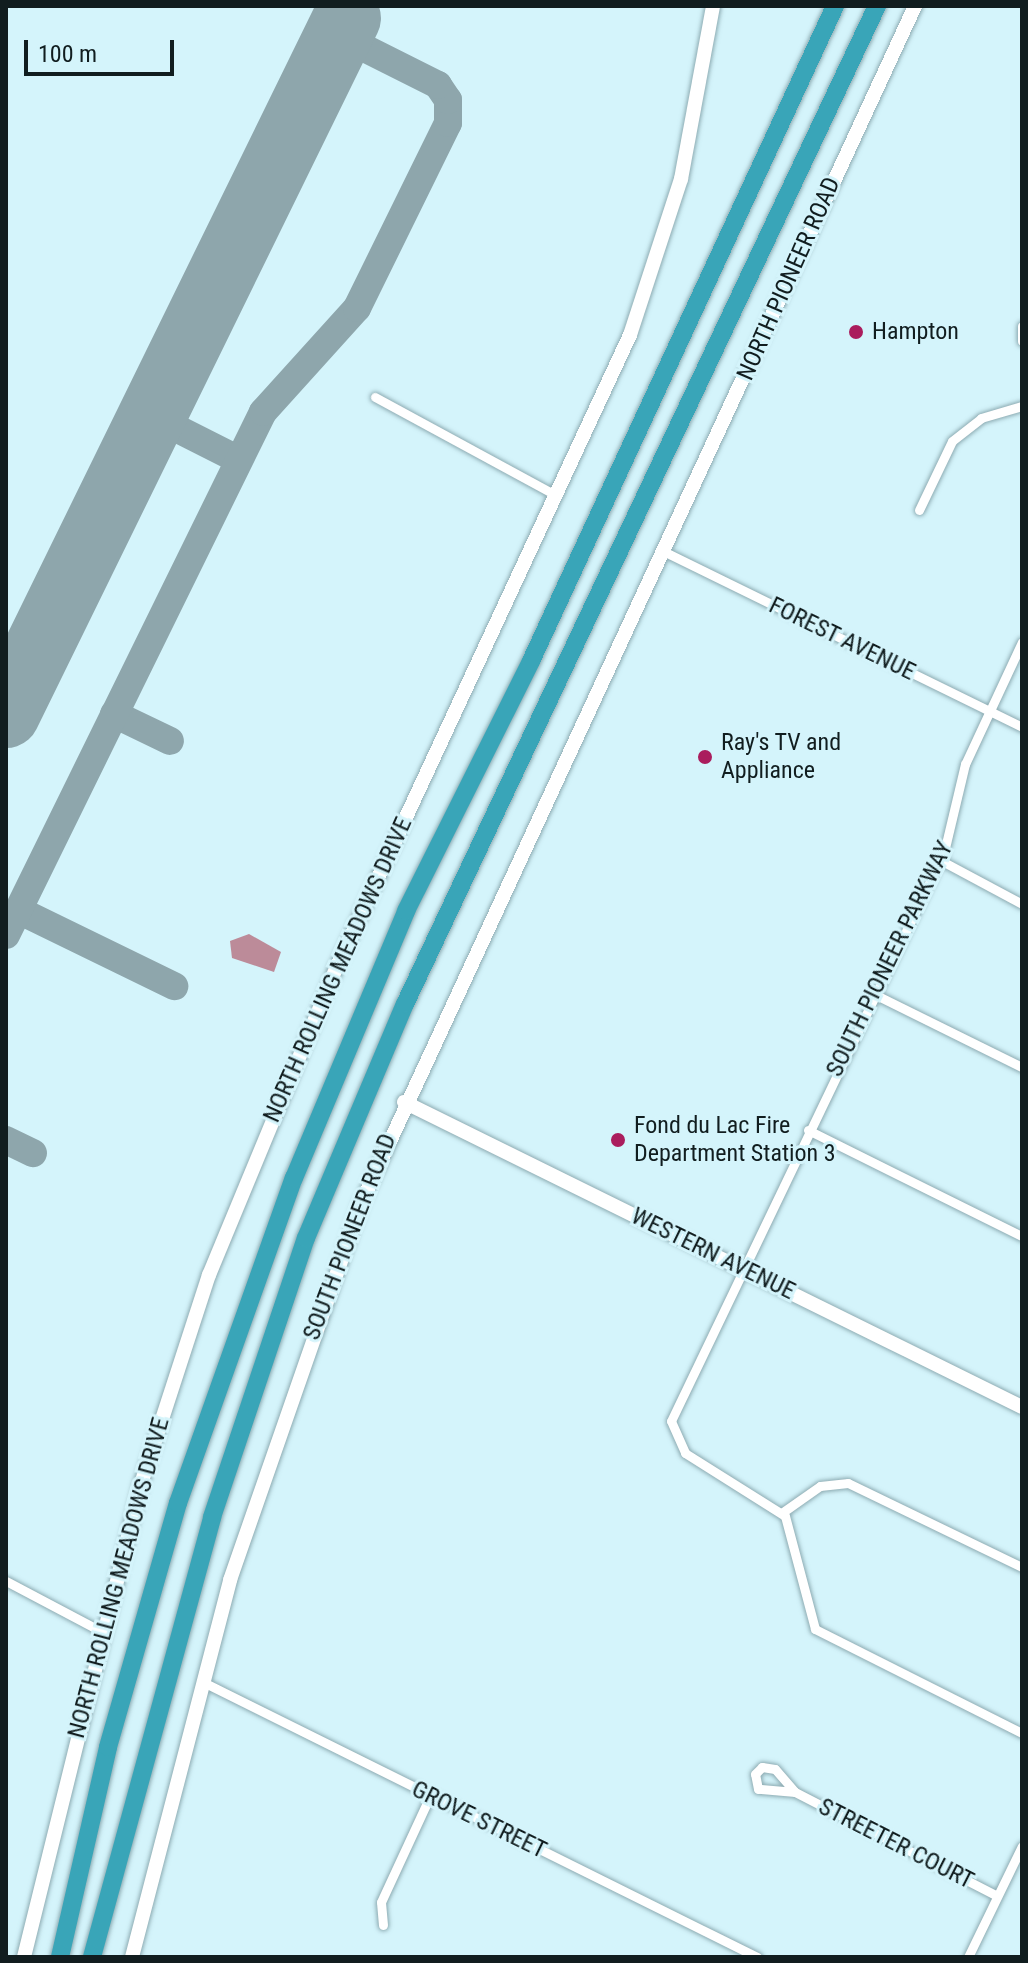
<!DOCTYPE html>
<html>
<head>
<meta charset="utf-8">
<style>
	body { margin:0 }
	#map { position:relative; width:1028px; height:1963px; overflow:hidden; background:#d4f4fb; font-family:"Roboto Condensed",sans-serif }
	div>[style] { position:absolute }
	.water>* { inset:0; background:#bc8b99 }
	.taxiway>* { height:28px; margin:-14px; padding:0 14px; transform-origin:14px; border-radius:14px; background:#8ea6ac }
	.runway>* { height:68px; margin:-34px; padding:0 34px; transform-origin:34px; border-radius:34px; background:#8ea6ac }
	.roads { filter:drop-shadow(0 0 2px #8dabb2) drop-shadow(0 0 2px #8dabb2) }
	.street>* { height:9px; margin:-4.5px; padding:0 4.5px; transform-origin:4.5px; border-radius:4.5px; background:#fff }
	.secondary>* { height:14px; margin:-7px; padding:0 7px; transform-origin:7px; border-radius:7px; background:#fff }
	.highway>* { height:18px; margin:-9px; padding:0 9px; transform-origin:9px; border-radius:9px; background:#39a5b8 }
	.dots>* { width:22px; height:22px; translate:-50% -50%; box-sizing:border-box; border:4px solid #d4f4fb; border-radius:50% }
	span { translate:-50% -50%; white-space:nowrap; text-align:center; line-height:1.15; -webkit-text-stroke:6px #d4f4fb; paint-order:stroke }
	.street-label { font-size:24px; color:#111d1f }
	.poi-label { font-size:24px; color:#111d1f }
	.left { translate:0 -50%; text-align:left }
	.frame { position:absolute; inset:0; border:8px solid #111d1f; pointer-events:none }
	.scale { position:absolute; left:24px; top:40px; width:150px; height:36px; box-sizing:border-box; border:4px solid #111d1f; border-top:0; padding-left:10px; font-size:24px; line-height:28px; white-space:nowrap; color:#111d1f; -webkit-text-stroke:6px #d4f4fb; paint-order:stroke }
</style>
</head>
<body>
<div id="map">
	<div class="water">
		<i style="clip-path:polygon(249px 934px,281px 952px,274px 972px,232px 958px,230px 941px)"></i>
	</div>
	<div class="taxiway">
		<i style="left:152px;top:416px;width:97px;rotate:26.8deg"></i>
		<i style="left:114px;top:714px;width:62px;rotate:25.7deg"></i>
		<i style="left:18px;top:910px;width:174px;rotate:26deg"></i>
		<i style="left:6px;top:935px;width:583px;rotate:-63.83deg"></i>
		<i style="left:263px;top:412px;width:140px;rotate:-47.9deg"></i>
		<i style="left:357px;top:308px;width:206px;rotate:-63.8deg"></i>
		<i style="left:448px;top:123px;width:23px;rotate:-90deg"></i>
		<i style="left:448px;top:100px;width:18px;rotate:-124deg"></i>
		<i style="left:438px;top:85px;width:112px;rotate:-153.4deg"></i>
		<i style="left:6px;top:1140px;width:30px;rotate:26deg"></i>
	</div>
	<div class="runway">
		<i style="left:6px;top:714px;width:775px;rotate:-63.9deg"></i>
	</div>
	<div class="roads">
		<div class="street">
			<i style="left:1022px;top:326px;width:15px;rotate:90deg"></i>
			<i style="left:375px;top:397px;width:207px;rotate:28.5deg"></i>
			<i style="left:919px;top:510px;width:76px;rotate:-64.4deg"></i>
			<i style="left:952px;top:441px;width:37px;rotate:-38deg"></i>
			<i style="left:981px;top:418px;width:43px;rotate:-16.3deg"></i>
			<i style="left:663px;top:551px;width:400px;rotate:26.1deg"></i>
			<i style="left:1022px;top:642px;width:135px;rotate:115deg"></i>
			<i style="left:965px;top:764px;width:90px;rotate:103.4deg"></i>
			<i style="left:944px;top:852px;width:631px;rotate:115.63deg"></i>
			<i style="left:671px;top:1421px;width:35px;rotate:66deg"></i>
			<i style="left:685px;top:1453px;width:118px;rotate:32.2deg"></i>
			<i style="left:785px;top:1516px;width:117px;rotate:75.1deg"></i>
			<i style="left:815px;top:1629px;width:232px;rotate:26.7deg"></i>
			<i style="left:940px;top:860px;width:93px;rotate:28.2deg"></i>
			<i style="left:874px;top:994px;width:165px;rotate:26.3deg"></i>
			<i style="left:808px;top:1130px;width:239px;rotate:26.4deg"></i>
			<i style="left:783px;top:1512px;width:45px;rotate:-35.1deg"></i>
			<i style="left:820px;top:1486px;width:28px;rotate:-6deg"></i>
			<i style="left:848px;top:1483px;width:193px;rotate:25.8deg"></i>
			<i style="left:6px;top:1581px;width:107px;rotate:27.8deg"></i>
			<i style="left:201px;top:1681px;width:621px;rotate:26.4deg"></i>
			<i style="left:795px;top:1792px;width:37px;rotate:-175deg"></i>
			<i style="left:758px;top:1789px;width:15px;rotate:-101deg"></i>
			<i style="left:755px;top:1774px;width:10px;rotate:-45deg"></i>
			<i style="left:762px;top:1767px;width:13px;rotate:9deg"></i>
			<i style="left:775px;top:1769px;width:30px;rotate:49deg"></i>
			<i style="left:795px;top:1792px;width:227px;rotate:27.2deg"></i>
			<i style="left:383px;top:1925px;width:23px;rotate:-95deg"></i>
			<i style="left:381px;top:1902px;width:117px;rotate:-65.2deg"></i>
			<i style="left:968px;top:1957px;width:123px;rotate:-64.1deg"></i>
		</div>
		<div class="secondary">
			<i style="left:404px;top:1102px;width:689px;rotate:26.27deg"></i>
			<i style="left:24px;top:1957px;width:487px;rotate:-76.1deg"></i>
			<i style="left:141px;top:1484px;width:220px;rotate:-72deg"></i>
			<i style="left:209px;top:1275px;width:332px;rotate:-67.5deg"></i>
			<i style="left:336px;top:968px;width:698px;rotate:-65.09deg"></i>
			<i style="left:630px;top:335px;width:164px;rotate:-71.9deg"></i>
			<i style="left:681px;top:179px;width:176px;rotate:-79.5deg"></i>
			<i style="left:132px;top:1957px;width:390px;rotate:-75.4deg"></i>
			<i style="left:230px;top:1580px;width:398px;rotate:-70.8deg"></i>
			<i style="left:361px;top:1204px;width:1320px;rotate:-65.18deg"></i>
		</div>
		<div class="highway">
			<i style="left:60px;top:1957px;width:215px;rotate:-77.1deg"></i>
			<i style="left:108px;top:1747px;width:254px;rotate:-74deg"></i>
			<i style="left:178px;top:1503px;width:345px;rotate:-70.4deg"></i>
			<i style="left:294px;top:1178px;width:290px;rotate:-67.2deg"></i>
			<i style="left:406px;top:911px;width:280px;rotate:-63.4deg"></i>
			<i style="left:531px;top:661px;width:722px;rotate:-65.1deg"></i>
			<i style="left:92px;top:1957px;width:456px;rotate:-74.7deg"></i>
			<i style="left:212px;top:1517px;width:294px;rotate:-71.4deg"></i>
			<i style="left:306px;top:1238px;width:254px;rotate:-67.1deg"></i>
			<i style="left:405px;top:1004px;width:1104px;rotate:-64.69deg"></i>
		</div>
	</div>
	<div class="dots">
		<i style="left:856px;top:332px;background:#aa1d5d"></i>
		<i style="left:705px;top:757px;background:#aa1d5d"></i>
		<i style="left:618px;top:1140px;background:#aa1d5d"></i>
	</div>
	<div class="street-label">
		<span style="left:789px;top:279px;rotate:-66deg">NORTH PIONEER ROAD</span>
		<span style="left:842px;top:639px;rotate:26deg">FOREST AVENUE</span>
		<span style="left:890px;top:959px;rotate:-64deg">SOUTH PIONEER PARKWAY</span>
		<span style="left:338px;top:970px;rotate:-66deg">NORTH ROLLING MEADOWS DRIVE</span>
		<span style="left:350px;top:1237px;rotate:-69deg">SOUTH PIONEER ROAD</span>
		<span style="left:713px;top:1254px;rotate:26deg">WESTERN AVENUE</span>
		<span style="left:119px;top:1578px;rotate:-75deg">NORTH ROLLING MEADOWS DRIVE</span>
		<span style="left:479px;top:1820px;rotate:26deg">GROVE STREET</span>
		<span style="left:896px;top:1844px;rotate:27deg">STREETER COURT</span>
	</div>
	<div class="poi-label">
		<span class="left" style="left:872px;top:332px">Hampton</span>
		<span class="left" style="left:721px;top:757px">Ray's TV and<br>Appliance</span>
		<span class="left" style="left:634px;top:1140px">Fond du Lac Fire<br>Department Station 3</span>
	</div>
	<div class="frame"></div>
	<div class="scale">100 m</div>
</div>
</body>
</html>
